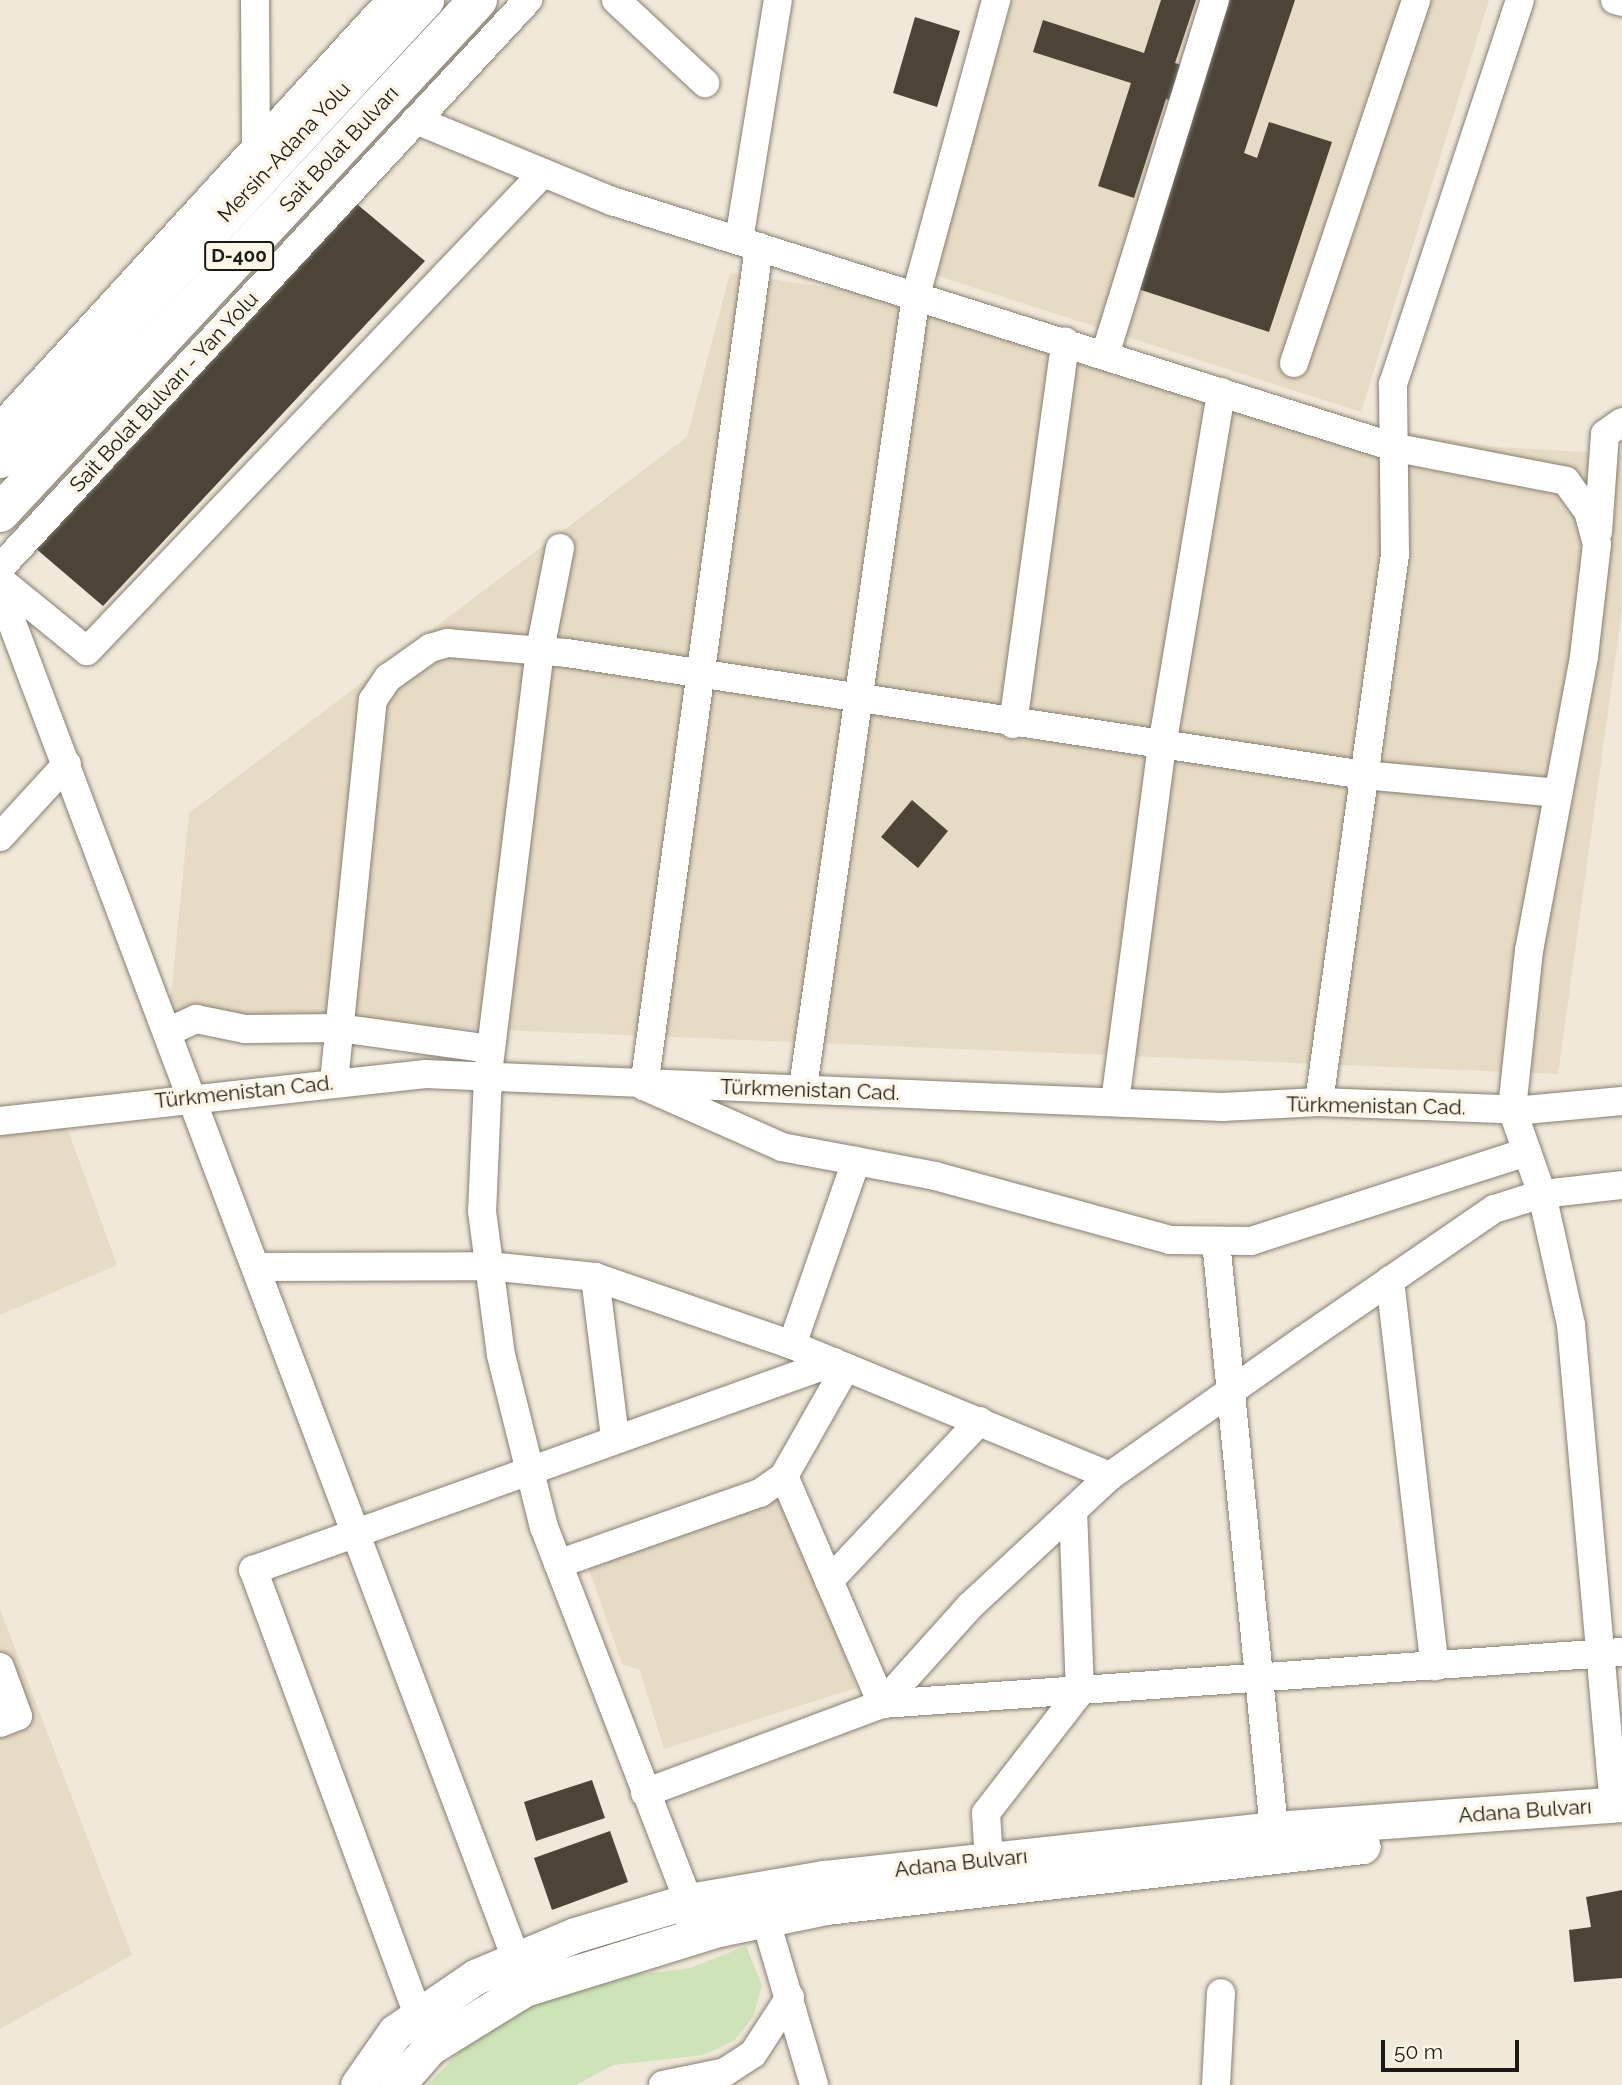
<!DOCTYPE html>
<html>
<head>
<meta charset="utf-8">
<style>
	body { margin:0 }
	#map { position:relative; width:1622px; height:2085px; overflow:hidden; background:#f0e8d8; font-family:Raleway,sans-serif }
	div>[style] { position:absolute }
	.built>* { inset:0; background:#e6dbc4 }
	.green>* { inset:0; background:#cce4b7 }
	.building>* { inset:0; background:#4b4437 }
	.roads { filter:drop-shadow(0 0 2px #867f71) drop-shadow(0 0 2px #867f71) }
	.minor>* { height:28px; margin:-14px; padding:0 14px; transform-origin:14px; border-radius:14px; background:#fff }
	.major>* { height:35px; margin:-17.5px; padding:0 17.5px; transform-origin:17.5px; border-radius:17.5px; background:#fff }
	.highway>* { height:38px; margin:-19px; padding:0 19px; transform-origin:19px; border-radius:19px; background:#fff }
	span { translate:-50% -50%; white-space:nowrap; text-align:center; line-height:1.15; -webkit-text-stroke:7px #fdf5e5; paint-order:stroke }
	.shield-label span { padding:2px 5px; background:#fdf5e5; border:2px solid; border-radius:5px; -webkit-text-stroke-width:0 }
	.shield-label { font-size:19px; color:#1b1913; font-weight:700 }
	.street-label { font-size:21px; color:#1b1913 }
	.scale { position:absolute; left:1381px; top:2040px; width:138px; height:32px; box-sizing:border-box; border:4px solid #1b1913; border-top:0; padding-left:9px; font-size:21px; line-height:24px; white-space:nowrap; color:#1b1913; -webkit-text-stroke:5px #fdf5e5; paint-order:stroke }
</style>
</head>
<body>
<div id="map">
	<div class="built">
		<i style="clip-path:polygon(1012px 0,1489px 0,1361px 412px,935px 275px)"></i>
		<i style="clip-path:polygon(730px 273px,845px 290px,1362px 425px,1496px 447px,1622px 454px,1622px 610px,1558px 1074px,169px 1016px,189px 813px,687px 437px)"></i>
		<i style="clip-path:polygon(65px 1122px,117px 1265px,0 1315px,0 1130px)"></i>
		<i style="clip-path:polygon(790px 1490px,856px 1688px,664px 1749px,640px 1670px,622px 1664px,584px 1555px)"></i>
		<i style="clip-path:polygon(0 1609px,132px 1955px,0 2029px)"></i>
	</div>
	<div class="green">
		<i style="clip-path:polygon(746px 1946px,762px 1985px,753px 2017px,734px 2041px,703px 2055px,613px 2065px,576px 2085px,428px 2085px,464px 2047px,533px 2006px,612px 1978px,690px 1968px)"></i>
	</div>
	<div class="building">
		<i style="clip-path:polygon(1161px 0,1196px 0,1175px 63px,1200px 71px,1224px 0,1295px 0,1244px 153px,1257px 158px,1269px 122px,1332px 142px,1269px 332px,1129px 286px,1189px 106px,1166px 99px,1134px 198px,1098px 186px,1131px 83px,1033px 52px,1043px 20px,1144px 53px)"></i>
		<i style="clip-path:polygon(915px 17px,960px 31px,937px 107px,893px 93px)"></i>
		<i style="clip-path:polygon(352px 200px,425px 261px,103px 606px,34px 547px)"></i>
		<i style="clip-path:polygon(912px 800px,948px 831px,918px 868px,881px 837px)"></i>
		<i style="clip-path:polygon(592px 1780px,605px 1818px,536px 1841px,524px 1802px)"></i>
		<i style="clip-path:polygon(610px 1831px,628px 1882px,552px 1910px,534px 1858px)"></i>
		<i style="clip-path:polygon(1622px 1890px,1622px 1978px,1574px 1982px,1569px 1930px,1591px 1927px,1586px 1897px)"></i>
	</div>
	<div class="roads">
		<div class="minor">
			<i style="left:255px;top:0;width:148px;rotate:89.6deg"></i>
			<i style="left:616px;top:0;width:122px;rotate:43deg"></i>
			<i style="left:1615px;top:0;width:7px;rotate:16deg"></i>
			<i style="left:416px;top:120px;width:212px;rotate:22.5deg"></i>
			<i style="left:612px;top:201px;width:823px;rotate:17.47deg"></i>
			<i style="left:1397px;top:448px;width:172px;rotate:11deg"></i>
			<i style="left:1566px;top:481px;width:37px;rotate:54deg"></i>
			<i style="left:1588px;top:511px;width:34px;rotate:75deg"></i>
			<i style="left:1597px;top:544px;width:114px;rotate:96.6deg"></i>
			<i style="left:1584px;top:657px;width:298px;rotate:100.6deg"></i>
			<i style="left:1529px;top:950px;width:160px;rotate:96.1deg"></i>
			<i style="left:1512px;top:1109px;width:90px;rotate:70.6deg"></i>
			<i style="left:1542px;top:1194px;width:134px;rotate:77.5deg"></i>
			<i style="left:1571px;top:1325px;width:481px;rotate:84.9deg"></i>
			<i style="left:739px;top:240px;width:243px;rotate:-80.8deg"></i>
			<i style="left:759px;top:247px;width:847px;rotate:97.8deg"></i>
			<i style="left:644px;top:1086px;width:151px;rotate:23.8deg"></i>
			<i style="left:782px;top:1147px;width:156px;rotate:10.7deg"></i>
			<i style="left:935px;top:1176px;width:244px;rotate:15.2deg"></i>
			<i style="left:1170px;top:1240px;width:81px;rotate:0.7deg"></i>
			<i style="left:1251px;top:1241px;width:290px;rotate:-17.9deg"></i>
			<i style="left:1105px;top:355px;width:372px;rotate:-72.8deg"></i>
			<i style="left:1294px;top:363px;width:383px;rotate:-71.4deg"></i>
			<i style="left:0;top:427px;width:579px;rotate:-47.52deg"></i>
			<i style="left:1598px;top:532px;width:98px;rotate:-85.9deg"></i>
			<i style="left:1605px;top:434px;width:21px;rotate:-35deg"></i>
			<i style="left:560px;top:548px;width:104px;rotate:101.1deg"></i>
			<i style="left:540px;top:650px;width:429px;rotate:97deg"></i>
			<i style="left:488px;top:1076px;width:135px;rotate:92.5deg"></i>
			<i style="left:482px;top:1211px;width:145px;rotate:82.5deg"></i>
			<i style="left:501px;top:1355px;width:177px;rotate:76deg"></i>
			<i style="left:544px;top:1527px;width:401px;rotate:68.9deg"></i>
			<i style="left:688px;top:1901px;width:20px;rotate:84deg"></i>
			<i style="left:0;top:568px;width:776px;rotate:-47.09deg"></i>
			<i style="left:0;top:580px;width:112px;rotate:39.2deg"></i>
			<i style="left:87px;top:651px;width:661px;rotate:-46.35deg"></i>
			<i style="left:0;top:591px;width:1462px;rotate:69.33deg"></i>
			<i style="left:1013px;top:724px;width:386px;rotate:-82.2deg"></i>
			<i style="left:0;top:837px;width:99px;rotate:-47.5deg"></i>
			<i style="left:170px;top:1031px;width:29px;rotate:-25deg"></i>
			<i style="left:196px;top:1019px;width:50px;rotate:11.5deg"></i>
			<i style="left:245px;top:1029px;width:94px;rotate:-0.6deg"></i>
			<i style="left:339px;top:1028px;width:153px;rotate:7.9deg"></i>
			<i style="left:334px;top:1082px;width:384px;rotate:-84.2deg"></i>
			<i style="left:373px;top:700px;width:27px;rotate:-56deg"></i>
			<i style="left:388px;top:678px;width:52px;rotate:-35.5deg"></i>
			<i style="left:430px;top:648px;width:19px;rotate:-16deg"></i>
			<i style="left:448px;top:643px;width:119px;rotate:4.8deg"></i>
			<i style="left:567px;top:653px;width:806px;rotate:8.7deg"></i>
			<i style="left:1364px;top:775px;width:195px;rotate:5.3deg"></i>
			<i style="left:803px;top:1088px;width:801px;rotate:-81.89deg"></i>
			<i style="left:916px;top:295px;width:306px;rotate:-74.8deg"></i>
			<i style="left:1115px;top:1102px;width:359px;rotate:-82.5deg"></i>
			<i style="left:1162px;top:746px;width:359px;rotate:-80.5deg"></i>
			<i style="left:1319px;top:1102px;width:553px;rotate:-82.1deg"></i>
			<i style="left:1395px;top:554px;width:170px;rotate:-90.7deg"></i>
			<i style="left:1393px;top:384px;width:404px;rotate:-71.7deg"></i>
			<i style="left:0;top:1121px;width:428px;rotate:-6.3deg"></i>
			<i style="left:425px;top:1074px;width:798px;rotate:2.37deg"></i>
			<i style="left:1222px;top:1107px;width:97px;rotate:-3deg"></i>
			<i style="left:1319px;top:1102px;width:206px;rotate:2.2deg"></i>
			<i style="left:1525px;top:1110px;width:97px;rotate:-5.3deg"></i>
			<i style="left:1216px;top:1241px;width:591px;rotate:84.37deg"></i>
			<i style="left:259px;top:1267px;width:230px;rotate:-0.2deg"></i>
			<i style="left:489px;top:1266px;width:107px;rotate:5.9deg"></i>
			<i style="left:595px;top:1277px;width:208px;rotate:19deg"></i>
			<i style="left:792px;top:1345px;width:344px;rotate:22.4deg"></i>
			<i style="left:595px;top:1277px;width:161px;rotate:82.9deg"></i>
			<i style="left:1390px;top:1280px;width:389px;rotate:83.4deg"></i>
			<i style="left:792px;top:1345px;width:195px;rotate:-70.8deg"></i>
			<i style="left:784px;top:1476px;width:248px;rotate:66.7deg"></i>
			<i style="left:882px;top:1704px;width:742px;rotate:-4.02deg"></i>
			<i style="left:558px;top:1564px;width:214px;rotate:-19.4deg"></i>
			<i style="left:760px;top:1493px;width:29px;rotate:-35deg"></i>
			<i style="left:784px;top:1476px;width:125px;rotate:-60.4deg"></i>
			<i style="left:829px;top:1581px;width:220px;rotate:-46.7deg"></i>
			<i style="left:0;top:1667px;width:52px;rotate:69.8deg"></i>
			<i style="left:18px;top:1716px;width:19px;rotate:159deg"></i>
			<i style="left:645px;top:1793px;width:253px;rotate:-20.6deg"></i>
			<i style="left:882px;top:1704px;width:132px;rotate:-48.1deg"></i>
			<i style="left:970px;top:1606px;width:191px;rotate:-42.9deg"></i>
			<i style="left:1110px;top:1476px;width:235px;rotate:-35.1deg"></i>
			<i style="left:1302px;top:1341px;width:233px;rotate:-34.5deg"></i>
			<i style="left:1494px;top:1209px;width:50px;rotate:-17.4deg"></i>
			<i style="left:1542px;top:1194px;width:81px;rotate:-6.4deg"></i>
			<i style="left:989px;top:1860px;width:47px;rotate:-93.7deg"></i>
			<i style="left:986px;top:1813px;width:153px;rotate:-52.2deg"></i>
			<i style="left:1080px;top:1692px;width:181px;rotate:-92.2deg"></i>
			<i style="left:765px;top:1918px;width:174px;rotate:73.6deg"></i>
			<i style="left:418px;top:2015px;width:475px;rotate:-110.3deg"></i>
			<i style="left:253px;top:1570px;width:617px;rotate:-19.7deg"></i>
			<i style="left:663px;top:2085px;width:63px;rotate:-11.8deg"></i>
			<i style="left:725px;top:2072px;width:33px;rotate:-33deg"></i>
			<i style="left:753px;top:2054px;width:68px;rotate:-57deg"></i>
			<i style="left:1216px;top:2085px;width:92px;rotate:-86.9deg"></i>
		</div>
		<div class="major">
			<i style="left:358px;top:2085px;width:65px;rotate:-55.1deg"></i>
			<i style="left:395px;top:2032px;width:97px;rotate:-34.5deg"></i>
			<i style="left:475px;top:1977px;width:108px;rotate:-22.8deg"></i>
			<i style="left:575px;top:1935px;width:118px;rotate:-16.7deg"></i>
			<i style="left:688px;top:1901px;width:138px;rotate:-9.6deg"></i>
			<i style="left:824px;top:1878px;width:453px;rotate:-6.2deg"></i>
			<i style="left:1274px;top:1829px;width:349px;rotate:-4.1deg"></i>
			<i style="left:397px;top:2085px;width:49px;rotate:-49.1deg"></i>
			<i style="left:429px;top:2048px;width:112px;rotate:-31.8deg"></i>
			<i style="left:524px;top:1989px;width:203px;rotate:-17.2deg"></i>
			<i style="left:718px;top:1929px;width:110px;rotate:-11.5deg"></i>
			<i style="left:826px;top:1907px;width:540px;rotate:-6.48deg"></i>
		</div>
		<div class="highway">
			<i style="left:0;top:459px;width:626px;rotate:-47.2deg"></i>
			<i style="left:0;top:513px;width:701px;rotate:-47.02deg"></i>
		</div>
	</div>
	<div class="shield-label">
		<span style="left:239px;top:256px">D-400</span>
	</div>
	<div class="street-label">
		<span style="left:339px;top:149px;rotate:-47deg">Sait Bolat Bulvarı</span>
		<span style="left:284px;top:152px;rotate:-47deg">Mersin-Adana Yolu</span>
		<span style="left:164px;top:392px;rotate:-47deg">Sait Bolat Bulvarı - Yan Yolu</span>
		<span style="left:810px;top:1090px;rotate:2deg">Türkmenistan Cad.</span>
		<span style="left:244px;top:1092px;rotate:-6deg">Türkmenistan Cad.</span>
		<span style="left:1376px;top:1106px;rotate:1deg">Türkmenistan Cad.</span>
		<span style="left:1525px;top:1811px;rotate:-4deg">Adana Bulvarı</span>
		<span style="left:961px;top:1863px;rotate:-6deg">Adana Bulvarı</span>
	</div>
	<div class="scale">50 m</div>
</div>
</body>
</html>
